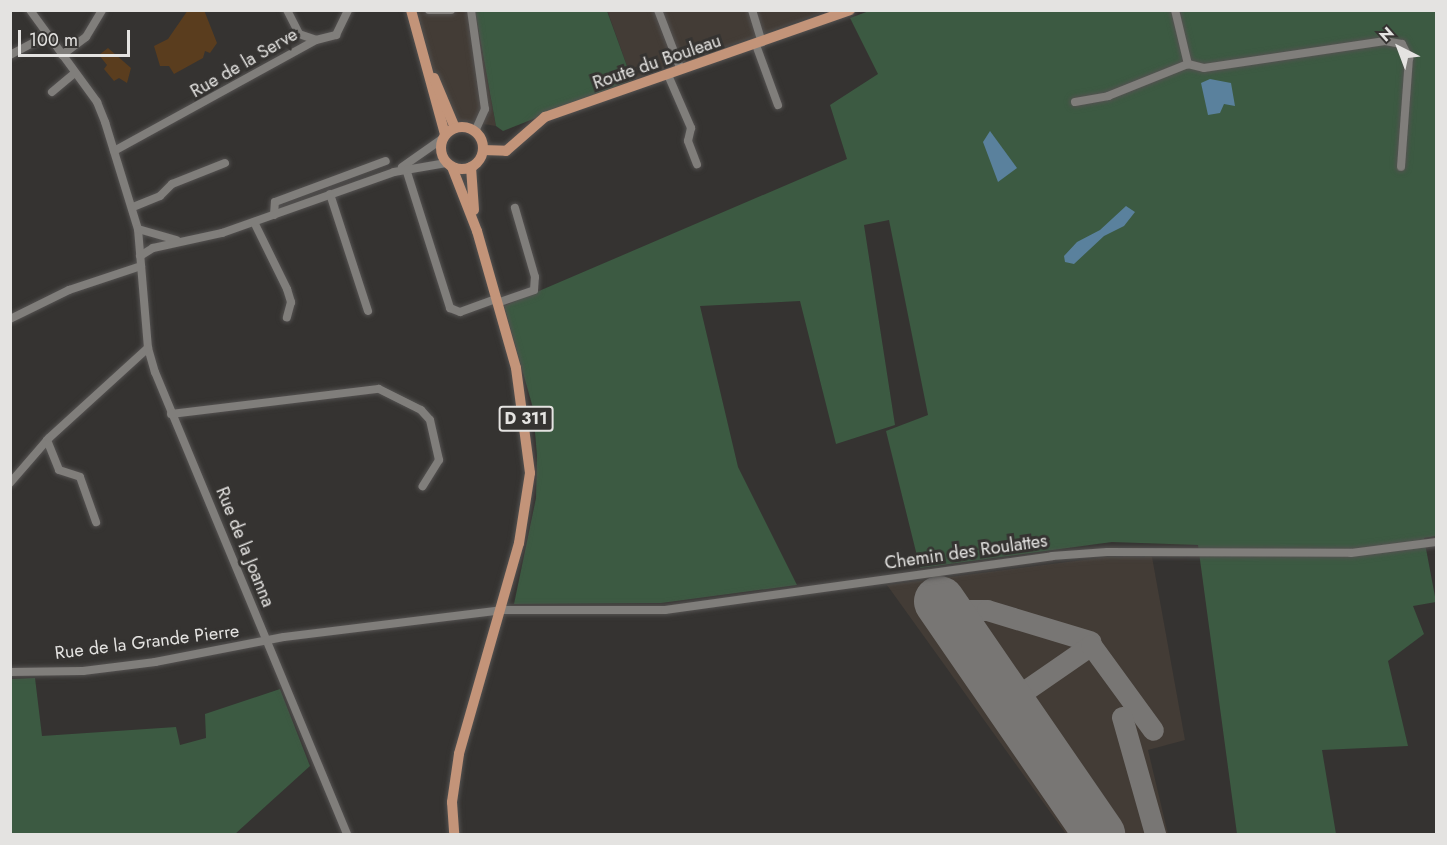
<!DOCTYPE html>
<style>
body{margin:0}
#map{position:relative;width:1447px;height:845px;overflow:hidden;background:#353331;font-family:Jost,sans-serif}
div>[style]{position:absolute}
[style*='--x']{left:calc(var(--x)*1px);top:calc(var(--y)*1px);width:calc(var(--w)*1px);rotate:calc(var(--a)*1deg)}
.built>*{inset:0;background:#433c36}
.green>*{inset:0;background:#3c5a42}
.water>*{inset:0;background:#5a819d}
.taxiway>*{height:21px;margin:-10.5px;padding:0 10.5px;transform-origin:10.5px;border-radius:10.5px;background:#787674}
.runway>*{height:51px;margin:-25.5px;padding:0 25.5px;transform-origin:25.5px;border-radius:25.5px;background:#787674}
.building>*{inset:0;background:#5a3d1e}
.roads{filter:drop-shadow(0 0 2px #545251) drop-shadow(0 0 2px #545251)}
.minor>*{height:8px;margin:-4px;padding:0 4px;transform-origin:4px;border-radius:4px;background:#807e7b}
.major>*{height:10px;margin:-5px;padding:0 5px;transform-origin:5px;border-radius:5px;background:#c39479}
.major>.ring{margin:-5px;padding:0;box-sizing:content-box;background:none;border:10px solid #c39479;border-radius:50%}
span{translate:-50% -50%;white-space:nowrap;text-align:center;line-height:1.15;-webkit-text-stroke:6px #353331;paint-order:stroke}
.shield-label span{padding:2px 4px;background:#353331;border:2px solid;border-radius:4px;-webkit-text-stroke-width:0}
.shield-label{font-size:16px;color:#e4e3e1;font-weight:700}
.street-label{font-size:18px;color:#e4e3e1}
.frame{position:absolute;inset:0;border:12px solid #e4e3e1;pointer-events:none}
.north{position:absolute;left:1369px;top:18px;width:60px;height:60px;-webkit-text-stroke:4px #353331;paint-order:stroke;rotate:318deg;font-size:16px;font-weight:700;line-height:24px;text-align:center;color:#e4e3e1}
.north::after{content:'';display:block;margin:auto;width:21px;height:27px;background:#e4e3e1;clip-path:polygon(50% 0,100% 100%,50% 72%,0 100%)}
.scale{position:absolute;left:18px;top:30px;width:112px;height:27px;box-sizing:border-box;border:3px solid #e4e3e1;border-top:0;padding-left:8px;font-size:18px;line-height:21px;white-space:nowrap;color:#e4e3e1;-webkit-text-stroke:4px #353331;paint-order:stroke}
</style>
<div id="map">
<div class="built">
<i style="clip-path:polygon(607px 10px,827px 11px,632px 80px)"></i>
<i style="clip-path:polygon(417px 11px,475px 11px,496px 126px,457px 120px,432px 66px)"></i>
<i style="clip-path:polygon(1107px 557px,1152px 557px,1185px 740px,1148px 750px,1168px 834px,1066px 834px,887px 585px)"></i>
</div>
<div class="green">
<i style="clip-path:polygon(475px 11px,607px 11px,632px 80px,503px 131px,496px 126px)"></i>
<i style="clip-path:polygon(869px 11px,1436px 11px,1436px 536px,1424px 538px,1436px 602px,1413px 606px,1424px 634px,1388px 661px,1408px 746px,1322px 750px,1336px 834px,1237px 834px,1198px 545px,1112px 542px,920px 568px,886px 431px,928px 415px,889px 220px,864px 225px,895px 425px,836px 444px,800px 301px,700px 306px,738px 467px,797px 585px,661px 603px,514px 604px,536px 498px,537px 456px,533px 408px,504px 306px,847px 159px,830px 105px,878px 74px,850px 18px)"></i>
<i style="clip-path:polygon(35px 678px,42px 736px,176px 727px,180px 745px,206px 738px,205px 714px,280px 689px,310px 766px,235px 834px,11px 834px,10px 679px)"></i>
</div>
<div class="water">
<i style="clip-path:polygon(1210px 79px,1231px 83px,1235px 106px,1224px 104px,1220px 113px,1208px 115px,1201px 83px)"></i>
<i style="clip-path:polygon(990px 131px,1017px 168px,998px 182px,983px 142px)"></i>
<i style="clip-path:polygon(1126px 206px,1135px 212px,1124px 226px,1104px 236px,1074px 264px,1065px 262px,1064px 256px,1077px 242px,1100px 230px)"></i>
</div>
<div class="taxiway">
<i style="--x:945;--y:610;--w:42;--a:0"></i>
<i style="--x:987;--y:610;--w:108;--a:16.8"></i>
<i style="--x:1007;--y:703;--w:102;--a:-34.6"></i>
<i style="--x:1091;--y:645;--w:105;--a:53.9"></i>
<i style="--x:1122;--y:717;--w:122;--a:74.2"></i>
</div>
<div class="runway">
<i style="--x:939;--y:601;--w:283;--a:55.5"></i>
</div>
<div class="building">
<i style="clip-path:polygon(188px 10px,204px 10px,217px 43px,210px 53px,205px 51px,203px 58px,174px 74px,169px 66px,160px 66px,154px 46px,168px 39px)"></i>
<i style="clip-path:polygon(108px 48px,131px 68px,127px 83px,119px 78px,114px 81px,104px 69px,107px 65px,99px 55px)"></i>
</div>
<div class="roads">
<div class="minor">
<i style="--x:30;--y:10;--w:114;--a:53.9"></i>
<i style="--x:97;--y:102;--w:22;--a:68"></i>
<i style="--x:105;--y:122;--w:112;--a:72.9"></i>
<i style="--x:138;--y:229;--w:119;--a:85.2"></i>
<i style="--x:148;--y:348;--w:25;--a:74"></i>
<i style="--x:155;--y:372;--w:500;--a:67.43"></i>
<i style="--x:287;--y:10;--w:27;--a:63"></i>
<i style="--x:299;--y:34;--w:18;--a:19"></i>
<i style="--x:316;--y:40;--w:21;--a:-14"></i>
<i style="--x:336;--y:35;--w:28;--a:-64"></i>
<i style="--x:429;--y:10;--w:22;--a:0"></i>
<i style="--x:471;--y:10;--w:100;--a:82"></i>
<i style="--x:485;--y:109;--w:24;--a:114"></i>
<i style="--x:658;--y:10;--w:64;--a:69"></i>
<i style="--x:752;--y:10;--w:34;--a:73"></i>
<i style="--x:1175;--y:10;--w:56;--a:76.5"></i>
<i style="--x:1188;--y:64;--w:16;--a:14"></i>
<i style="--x:1204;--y:68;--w:183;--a:-8.5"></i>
<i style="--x:1385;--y:41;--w:17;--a:10"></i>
<i style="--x:1402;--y:44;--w:16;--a:63"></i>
<i style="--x:1409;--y:58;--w:109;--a:94.2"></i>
<i style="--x:756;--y:45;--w:64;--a:69.9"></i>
<i style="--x:10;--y:55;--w:40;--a:-28"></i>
<i style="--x:62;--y:55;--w:30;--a:-37"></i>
<i style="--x:86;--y:37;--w:31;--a:-59"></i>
<i style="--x:668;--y:75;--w:58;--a:66.5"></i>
<i style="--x:691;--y:128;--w:13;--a:103"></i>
<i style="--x:688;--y:141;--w:25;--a:69"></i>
<i style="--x:52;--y:92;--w:30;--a:-40"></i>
<i style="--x:1075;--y:102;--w:34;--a:-10"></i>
<i style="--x:1108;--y:96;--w:86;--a:-21.8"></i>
<i style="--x:114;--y:151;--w:230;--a:-28.8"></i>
<i style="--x:402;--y:167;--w:49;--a:-35"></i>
<i style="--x:406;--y:169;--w:146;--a:72.4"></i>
<i style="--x:450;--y:308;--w:11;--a:22"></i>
<i style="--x:460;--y:312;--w:38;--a:-20"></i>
<i style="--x:330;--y:194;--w:123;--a:72"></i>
<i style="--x:133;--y:207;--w:29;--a:-22"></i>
<i style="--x:160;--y:196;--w:17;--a:-45"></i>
<i style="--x:172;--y:184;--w:57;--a:-21.6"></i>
<i style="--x:274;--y:215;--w:13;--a:-86"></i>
<i style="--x:275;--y:202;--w:118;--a:-20.3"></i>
<i style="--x:254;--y:222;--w:75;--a:63.8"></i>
<i style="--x:287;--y:289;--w:14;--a:73"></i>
<i style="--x:291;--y:302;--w:16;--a:105"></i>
<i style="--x:138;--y:229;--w:40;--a:16"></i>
<i style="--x:140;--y:256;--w:15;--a:-32"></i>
<i style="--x:153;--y:248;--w:71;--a:-12.3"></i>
<i style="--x:222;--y:233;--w:182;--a:-19.5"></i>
<i style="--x:394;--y:172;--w:53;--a:-9.8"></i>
<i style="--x:497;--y:303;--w:39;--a:-19"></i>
<i style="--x:534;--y:290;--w:13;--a:-86"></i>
<i style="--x:535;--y:277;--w:72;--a:-106.2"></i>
<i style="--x:10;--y:319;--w:66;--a:-26.2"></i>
<i style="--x:69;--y:290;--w:76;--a:-18.4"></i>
<i style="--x:171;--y:414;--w:209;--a:-6.9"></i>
<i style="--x:379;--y:389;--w:47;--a:26.6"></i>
<i style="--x:421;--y:410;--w:13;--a:48"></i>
<i style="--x:430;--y:420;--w:41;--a:77.3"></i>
<i style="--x:439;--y:460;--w:31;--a:122"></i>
<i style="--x:47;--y:440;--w:32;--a:68"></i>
<i style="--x:59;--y:470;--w:22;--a:18"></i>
<i style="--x:80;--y:477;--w:48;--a:70.4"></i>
<i style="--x:10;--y:483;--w:60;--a:-49.1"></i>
<i style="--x:49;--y:438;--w:134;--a:-42.3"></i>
<i style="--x:10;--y:672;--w:73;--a:-0.8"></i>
<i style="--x:83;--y:671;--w:73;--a:-7.1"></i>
<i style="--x:155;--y:662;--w:131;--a:-11"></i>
<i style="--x:284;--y:637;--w:223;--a:-7"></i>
<i style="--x:505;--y:610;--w:160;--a:0"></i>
<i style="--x:665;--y:610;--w:391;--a:-7.9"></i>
<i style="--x:1052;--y:556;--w:55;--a:-4.2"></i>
<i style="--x:1107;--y:552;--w:244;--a:0.2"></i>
<i style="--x:1351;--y:553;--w:86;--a:-7.4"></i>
</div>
<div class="major">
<i style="--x:411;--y:10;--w:129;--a:74.7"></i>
<i style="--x:434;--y:78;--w:54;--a:67.2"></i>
<i class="ring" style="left:441px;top:127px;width:32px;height:32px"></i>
<i style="--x:483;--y:150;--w:23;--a:2"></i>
<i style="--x:506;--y:151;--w:52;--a:-41.1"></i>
<i style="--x:545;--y:117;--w:323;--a:-19.3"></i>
<i style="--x:452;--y:167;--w:69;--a:68.7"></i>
<i style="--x:477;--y:231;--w:142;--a:74.1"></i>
<i style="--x:516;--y:368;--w:106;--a:82.4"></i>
<i style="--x:530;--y:473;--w:71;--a:98.9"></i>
<i style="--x:519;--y:543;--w:219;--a:105.9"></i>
<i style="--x:459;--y:754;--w:49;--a:98.3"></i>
<i style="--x:452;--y:802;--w:32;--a:86"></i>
<i style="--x:471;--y:167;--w:43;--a:86"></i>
</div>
</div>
<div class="shield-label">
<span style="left:526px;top:419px">D 311</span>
</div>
<div class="street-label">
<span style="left:657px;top:62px;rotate:-19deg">Route du Bouleau</span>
<span style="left:244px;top:63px;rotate:-30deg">Rue de la Serve</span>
<span style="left:245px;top:547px;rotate:68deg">Rue de la Joanna</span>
<span style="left:966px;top:552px;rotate:-8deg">Chemin des Roulattes</span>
<span style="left:147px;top:642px;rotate:-7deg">Rue de la Grande Pierre</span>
</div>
<div class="frame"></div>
<div class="north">N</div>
<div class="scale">100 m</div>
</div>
